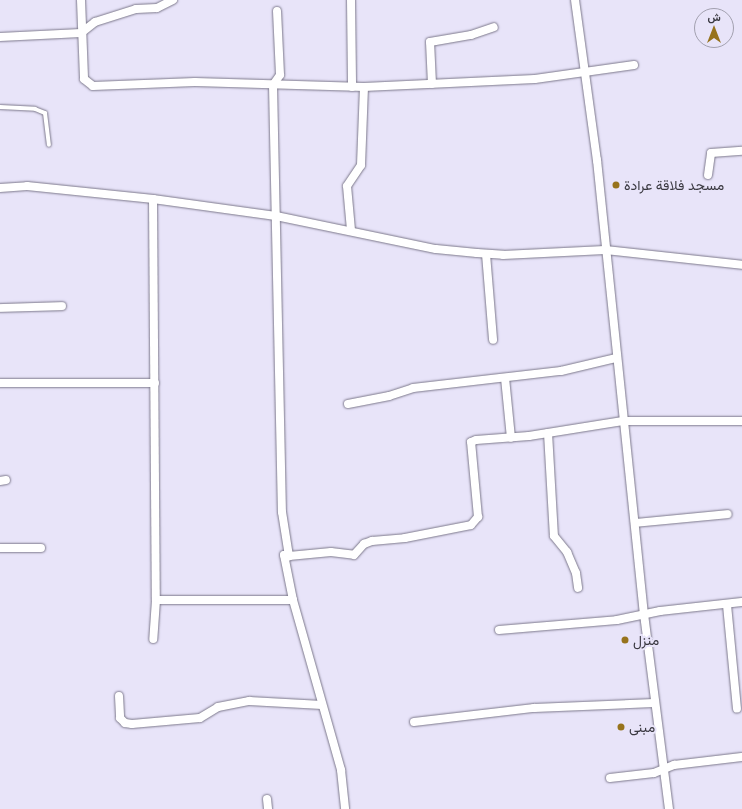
<!DOCTYPE html>
<meta charset="utf-8">
<style>
body{margin:0}
#map{position:relative;width:742px;height:809px;overflow:hidden;background:#e8e4f9;font-family:"Noto Sans",Vazirmatn,sans-serif}
div>[style]{position:absolute}
[style*='--x']{left:calc(var(--x)*1px);top:calc(var(--y)*1px);width:calc(var(--w)*1px);rotate:calc(var(--a)*1deg)}
.roads{filter:drop-shadow(0 0 1px #7c788b) drop-shadow(0 0 1px #7c788b)}
.lane>*{height:4px;margin:-2px;padding:0 2px;transform-origin:2px;border-radius:2px;background:#fff}
.street>*{height:8px;margin:-4px;padding:0 4px;transform-origin:4px;border-radius:4px;background:#fff}
.dots>*{width:11px;height:11px;translate:-50% -50%;box-sizing:border-box;border:2px solid #e8e4f9;border-radius:50%}
span{translate:-50% -50%;white-space:nowrap;text-align:center;line-height:1.15;-webkit-text-stroke:4px #e8e4f9;paint-order:stroke}
.poi-label{font-size:14px;color:#3a3941}
.left{translate:0 -50%;text-align:left}
.north{position:absolute;left:694px;top:8px;width:40px;height:40px;box-sizing:border-box;background:#e8e4f9;border:1px solid #a2a0af;border-radius:50%;rotate:0deg;font-size:11px;font-weight:700;line-height:16px;text-align:center;color:#3a3941}
.north::after{content:'';display:block;margin:auto;width:14px;height:18px;background:#97731d;clip-path:polygon(50% 0,100% 100%,50% 72%,0 100%)}
</style>
<div id="map">
<div class="roads">
<div class="lane">
<i style="--x:0;--y:107;--w:35;--a:3"></i>
<i style="--x:35;--y:109;--w:11;--a:22"></i>
<i style="--x:45;--y:113;--w:32;--a:83"></i>
</div>
<div class="street">
<i style="--x:81;--y:0;--w:79;--a:87.8"></i>
<i style="--x:84;--y:79;--w:11;--a:38"></i>
<i style="--x:93;--y:86;--w:102;--a:-2.2"></i>
<i style="--x:195;--y:82;--w:169;--a:1.7"></i>
<i style="--x:364;--y:87;--w:171;--a:-2.7"></i>
<i style="--x:535;--y:79;--w:100;--a:-8"></i>
<i style="--x:351;--y:0;--w:87;--a:89.3"></i>
<i style="--x:575;--y:0;--w:162;--a:82.2"></i>
<i style="--x:597;--y:160;--w:456;--a:84.1"></i>
<i style="--x:644;--y:614;--w:197;--a:82.7"></i>
<i style="--x:277;--y:11;--w:64;--a:87.3"></i>
<i style="--x:280;--y:75;--w:12;--a:125"></i>
<i style="--x:273;--y:85;--w:427;--a:88.8"></i>
<i style="--x:282;--y:512;--w:45;--a:81"></i>
<i style="--x:289;--y:556;--w:5;--a:-169"></i>
<i style="--x:284;--y:555;--w:46;--a:78.7"></i>
<i style="--x:293;--y:600;--w:177;--a:74.2"></i>
<i style="--x:341;--y:770;--w:39;--a:84"></i>
<i style="--x:0;--y:37;--w:81;--a:-2.8"></i>
<i style="--x:81;--y:33;--w:18;--a:-38"></i>
<i style="--x:95;--y:22;--w:43;--a:-17.6"></i>
<i style="--x:136;--y:9;--w:21;--a:-3"></i>
<i style="--x:157;--y:8;--w:18;--a:-27"></i>
<i style="--x:432;--y:84;--w:42;--a:-92.7"></i>
<i style="--x:430;--y:42;--w:42;--a:-9.7"></i>
<i style="--x:471;--y:35;--w:24;--a:-19"></i>
<i style="--x:708;--y:175;--w:22;--a:-82"></i>
<i style="--x:711;--y:153;--w:31;--a:-4"></i>
<i style="--x:0;--y:188;--w:27;--a:-4"></i>
<i style="--x:27;--y:186;--w:127;--a:5.9"></i>
<i style="--x:153;--y:199;--w:124;--a:7.9"></i>
<i style="--x:276;--y:216;--w:163;--a:11.7"></i>
<i style="--x:436;--y:249;--w:41;--a:5.6"></i>
<i style="--x:477;--y:253;--w:26;--a:4"></i>
<i style="--x:503;--y:255;--w:102;--a:-2.8"></i>
<i style="--x:605;--y:250;--w:138;--a:6.2"></i>
<i style="--x:153;--y:199;--w:401;--a:89.6"></i>
<i style="--x:156;--y:600;--w:39;--a:94"></i>
<i style="--x:351;--y:230;--w:44;--a:-95.2"></i>
<i style="--x:347;--y:186;--w:25;--a:-56"></i>
<i style="--x:361;--y:165;--w:78;--a:-87.8"></i>
<i style="--x:486;--y:254;--w:86;--a:85.3"></i>
<i style="--x:0;--y:308;--w:62;--a:-1.8"></i>
<i style="--x:505;--y:378;--w:60;--a:84.3"></i>
<i style="--x:0;--y:383;--w:155;--a:0"></i>
<i style="--x:348;--y:404;--w:42;--a:-11"></i>
<i style="--x:389;--y:396;--w:25;--a:-18"></i>
<i style="--x:413;--y:388;--w:149;--a:-6.6"></i>
<i style="--x:561;--y:371;--w:57;--a:-13.3"></i>
<i style="--x:548;--y:433;--w:103;--a:86.7"></i>
<i style="--x:554;--y:536;--w:21;--a:51"></i>
<i style="--x:567;--y:552;--w:23;--a:67"></i>
<i style="--x:576;--y:573;--w:15;--a:82"></i>
<i style="--x:0;--y:481;--w:6;--a:-9"></i>
<i style="--x:635;--y:523;--w:93;--a:-5.5"></i>
<i style="--x:0;--y:548;--w:41;--a:0"></i>
<i style="--x:289;--y:556;--w:42;--a:-5.4"></i>
<i style="--x:331;--y:552;--w:23;--a:7"></i>
<i style="--x:354;--y:555;--w:15;--a:-48"></i>
<i style="--x:364;--y:544;--w:9;--a:-21"></i>
<i style="--x:372;--y:541;--w:33;--a:-5"></i>
<i style="--x:405;--y:538;--w:67;--a:-11.1"></i>
<i style="--x:471;--y:525;--w:11;--a:-49"></i>
<i style="--x:478;--y:517;--w:75;--a:-95.3"></i>
<i style="--x:471;--y:442;--w:5;--a:-22"></i>
<i style="--x:476;--y:440;--w:53;--a:-4.3"></i>
<i style="--x:529;--y:436;--w:95;--a:-9.1"></i>
<i style="--x:623;--y:421;--w:119;--a:0"></i>
<i style="--x:156;--y:600;--w:137;--a:0"></i>
<i style="--x:727;--y:605;--w:104;--a:84.5"></i>
<i style="--x:499;--y:630;--w:118;--a:-4.8"></i>
<i style="--x:617;--y:620;--w:44;--a:-11.8"></i>
<i style="--x:660;--y:611;--w:82;--a:-6.3"></i>
<i style="--x:119;--y:696;--w:22;--a:87"></i>
<i style="--x:120;--y:718;--w:7;--a:45"></i>
<i style="--x:125;--y:723;--w:7;--a:8"></i>
<i style="--x:132;--y:724;--w:68;--a:-5"></i>
<i style="--x:200;--y:718;--w:21;--a:-31"></i>
<i style="--x:218;--y:707;--w:32;--a:-11"></i>
<i style="--x:249;--y:701;--w:73;--a:3.1"></i>
<i style="--x:414;--y:722;--w:121;--a:-6.7"></i>
<i style="--x:534;--y:708;--w:120;--a:-2.4"></i>
<i style="--x:610;--y:778;--w:44;--a:-6.5"></i>
<i style="--x:654;--y:773;--w:22;--a:-22"></i>
<i style="--x:674;--y:765;--w:68;--a:-6.7"></i>
<i style="--x:267;--y:799;--w:10;--a:84"></i>
</div>
</div>
<div class="dots">
<i style="left:616px;top:185px;background:#97731d"></i>
<i style="left:625px;top:640px;background:#97731d"></i>
<i style="left:621px;top:727px;background:#97731d"></i>
</div>
<div class="poi-label">
<span class="left" style="left:624px;top:185px">مسجد فلاقة عرادة</span>
<span class="left" style="left:633px;top:640px">منزل</span>
<span class="left" style="left:629px;top:727px">مبنى</span>
</div>
<div class="north">ش</div>
</div>
